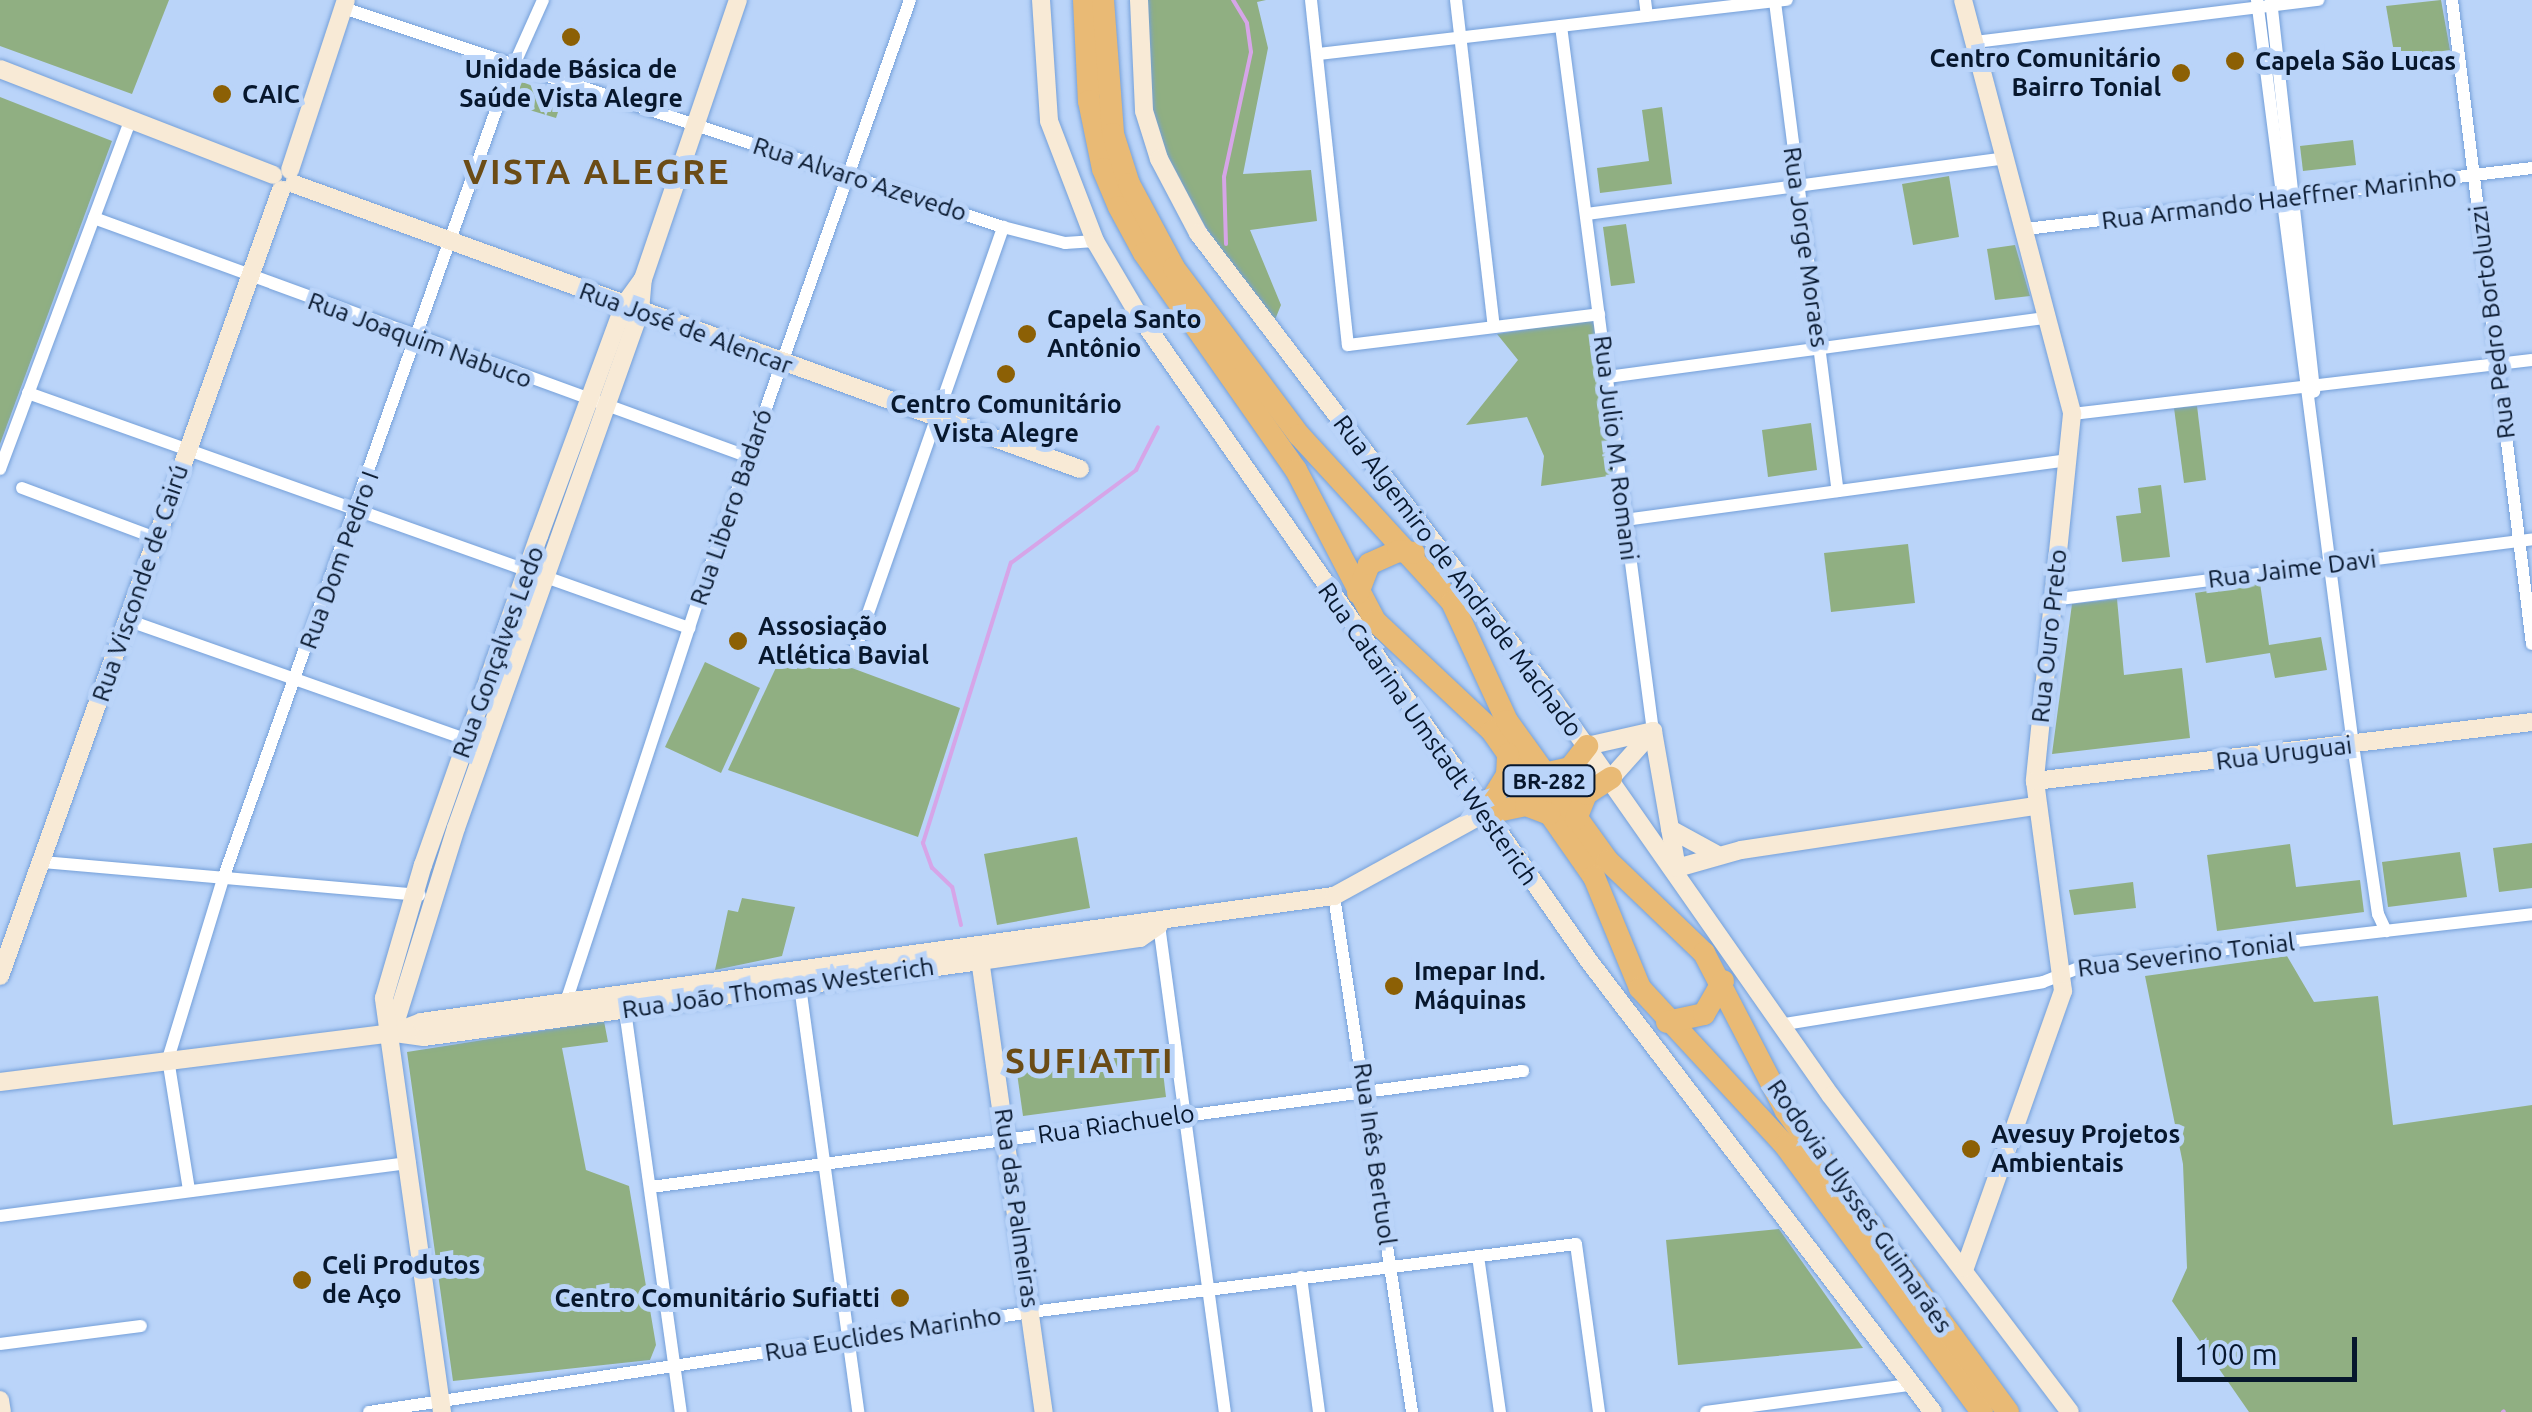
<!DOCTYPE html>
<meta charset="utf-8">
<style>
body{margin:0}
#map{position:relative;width:2532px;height:1412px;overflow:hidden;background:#bad4f9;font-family:Ubuntu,sans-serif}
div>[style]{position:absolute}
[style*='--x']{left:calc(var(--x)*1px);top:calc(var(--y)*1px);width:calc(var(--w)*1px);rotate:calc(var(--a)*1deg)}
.green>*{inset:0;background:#90af82}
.stream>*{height:4px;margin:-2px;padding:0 2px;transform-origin:2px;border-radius:2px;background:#d6a5e8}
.roads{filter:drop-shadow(0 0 2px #75a0d9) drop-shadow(0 0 2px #75a0d9)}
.street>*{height:12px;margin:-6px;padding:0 6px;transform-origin:6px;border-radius:6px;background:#fff}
.secondary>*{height:18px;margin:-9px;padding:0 9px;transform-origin:9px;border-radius:9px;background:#f8ead6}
.highway>*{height:22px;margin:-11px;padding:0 11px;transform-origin:11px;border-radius:11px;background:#e9ba75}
.dots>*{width:28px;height:28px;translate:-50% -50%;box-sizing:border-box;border:5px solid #bad4f9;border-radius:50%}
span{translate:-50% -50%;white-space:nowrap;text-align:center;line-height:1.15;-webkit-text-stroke:10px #bad4f9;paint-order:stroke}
.shield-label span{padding:2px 8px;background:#bad4f9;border:2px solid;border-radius:8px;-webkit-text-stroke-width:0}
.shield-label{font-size:22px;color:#07172d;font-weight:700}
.poi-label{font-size:25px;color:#07172d;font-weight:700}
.right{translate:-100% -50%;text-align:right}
.left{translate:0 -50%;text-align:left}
.street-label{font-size:25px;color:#07172d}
.district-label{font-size:35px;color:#6b4c16;font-weight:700;letter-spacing:2.5px}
.scale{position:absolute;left:2177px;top:1337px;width:180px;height:45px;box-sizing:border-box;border:5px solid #07172d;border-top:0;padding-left:12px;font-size:30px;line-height:35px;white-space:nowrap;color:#07172d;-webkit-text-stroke:8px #bad4f9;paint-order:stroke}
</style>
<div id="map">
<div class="green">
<i style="clip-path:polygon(0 0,169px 0,132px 94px,0 46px)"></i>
<i style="clip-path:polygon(1140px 0,1266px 0,1257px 2px,1268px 48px,1243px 174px,1311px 170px,1317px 221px,1250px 230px,1281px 305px,1272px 327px,1176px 182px,1147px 110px)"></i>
<i style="clip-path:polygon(2441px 0,2450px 50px,2395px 58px,2386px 6px)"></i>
<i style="clip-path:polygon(522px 82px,563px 97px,556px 118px,513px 105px)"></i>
<i style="clip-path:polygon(0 97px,112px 141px,0 444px)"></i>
<i style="clip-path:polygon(1662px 107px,1672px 184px,1600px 193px,1597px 168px,1649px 161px,1642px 110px)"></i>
<i style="clip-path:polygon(2353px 140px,2356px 165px,2303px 171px,2300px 146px)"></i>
<i style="clip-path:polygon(1949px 176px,1959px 237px,1913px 245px,1902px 184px)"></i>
<i style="clip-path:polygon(1626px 224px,1635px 283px,1611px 286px,1603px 227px)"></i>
<i style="clip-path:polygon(2015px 245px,2030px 296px,1995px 300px,1987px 249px)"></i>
<i style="clip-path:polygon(1593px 319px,1615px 475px,1541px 486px,1544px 456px,1527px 417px,1466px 425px,1518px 360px,1497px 334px)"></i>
<i style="clip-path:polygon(2197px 406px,2206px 480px,2184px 483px,2174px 408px)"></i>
<i style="clip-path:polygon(1811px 423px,1817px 470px,1768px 477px,1762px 430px)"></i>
<i style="clip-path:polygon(2161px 485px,2170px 557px,2122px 562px,2116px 516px,2141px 513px,2138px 488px)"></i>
<i style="clip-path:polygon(1908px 544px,1915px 603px,1831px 612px,1824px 553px)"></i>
<i style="clip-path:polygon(2260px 583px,2269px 645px,2321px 637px,2327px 670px,2275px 678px,2270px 653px,2206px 663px,2195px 593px)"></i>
<i style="clip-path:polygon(2117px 599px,2124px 675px,2182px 668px,2190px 738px,2052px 754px,2072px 604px)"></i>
<i style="clip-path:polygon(787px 644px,960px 708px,918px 837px,728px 770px)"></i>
<i style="clip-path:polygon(705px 662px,760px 688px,721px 773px,665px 747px)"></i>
<i style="clip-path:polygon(1077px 837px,1090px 908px,997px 925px,984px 854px)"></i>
<i style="clip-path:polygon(2532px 843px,2532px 888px,2499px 892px,2493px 848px)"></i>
<i style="clip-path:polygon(2290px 844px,2296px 887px,2360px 880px,2364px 912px,2217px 931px,2207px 855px)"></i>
<i style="clip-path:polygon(2460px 852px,2467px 897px,2388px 907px,2382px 862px)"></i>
<i style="clip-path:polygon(2133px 882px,2136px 908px,2074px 915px,2069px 890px)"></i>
<i style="clip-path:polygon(742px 898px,795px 907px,782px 956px,715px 970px,728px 910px,738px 912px)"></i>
<i style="clip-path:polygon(2287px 956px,2314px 1002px,2378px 996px,2393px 1125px,2532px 1105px,2532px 1412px,2249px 1412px,2172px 1301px,2187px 1268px,2183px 1164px,2145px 976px)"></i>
<i style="clip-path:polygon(604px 1021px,608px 1042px,562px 1048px,586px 1170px,629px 1186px,656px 1345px,650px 1360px,453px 1381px,407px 1052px)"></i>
<i style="clip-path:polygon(1160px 1048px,1166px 1097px,1023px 1116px,1016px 1066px)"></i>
<i style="clip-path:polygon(1779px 1229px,1863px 1348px,1678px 1365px,1666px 1240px)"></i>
</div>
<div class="stream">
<i style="--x:1226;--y:244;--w:67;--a:-91.7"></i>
<i style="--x:1224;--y:177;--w:128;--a:-77.8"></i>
<i style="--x:1251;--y:52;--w:29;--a:-98"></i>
<i style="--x:1247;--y:23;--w:27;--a:-121"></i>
<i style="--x:961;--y:925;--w:39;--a:-103"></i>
<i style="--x:952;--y:887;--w:28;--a:-136"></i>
<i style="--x:932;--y:868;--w:27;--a:-110"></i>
<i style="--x:923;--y:843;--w:294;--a:-72.6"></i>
<i style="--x:1011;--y:563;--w:156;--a:-36.6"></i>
<i style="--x:1136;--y:470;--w:48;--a:-62.9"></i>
<i style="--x:2503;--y:1412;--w:1;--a:-45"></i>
</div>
<div class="roads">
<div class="street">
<i style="--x:1311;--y:0;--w:347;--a:83.9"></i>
<i style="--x:1348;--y:345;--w:253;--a:-7"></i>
<i style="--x:1456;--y:0;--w:329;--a:83.4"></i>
<i style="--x:1645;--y:0;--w:16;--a:83"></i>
<i style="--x:2257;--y:0;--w:751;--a:82.66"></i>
<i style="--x:2353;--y:745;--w:171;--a:81.6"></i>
<i style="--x:2378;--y:914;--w:19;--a:65"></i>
<i style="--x:2271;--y:0;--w:394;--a:83.7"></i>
<i style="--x:2452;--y:0;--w:649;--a:82.92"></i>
<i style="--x:1775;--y:2;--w:493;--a:82.7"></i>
<i style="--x:343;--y:8;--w:695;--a:18.36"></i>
<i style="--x:1003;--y:227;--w:64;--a:14.5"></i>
<i style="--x:1065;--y:243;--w:30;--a:-4"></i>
<i style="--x:1561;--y:26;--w:711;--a:82.57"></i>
<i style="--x:1975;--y:42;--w:346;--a:-7"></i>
<i style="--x:1318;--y:54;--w:472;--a:-6.6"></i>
<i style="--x:1587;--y:214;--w:423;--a:-7.6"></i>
<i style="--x:94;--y:218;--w:697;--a:20.05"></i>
<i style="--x:2026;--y:229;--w:510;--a:-6.87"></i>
<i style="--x:1608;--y:377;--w:443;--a:-7.7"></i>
<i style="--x:28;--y:393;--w:702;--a:19.57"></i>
<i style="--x:2072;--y:414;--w:463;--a:-6.7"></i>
<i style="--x:0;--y:469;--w:371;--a:-69.5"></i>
<i style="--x:22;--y:488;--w:143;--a:20.5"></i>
<i style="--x:1625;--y:520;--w:447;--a:-7.7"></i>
<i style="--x:2052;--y:600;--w:484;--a:-7.2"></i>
<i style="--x:127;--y:620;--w:380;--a:19.4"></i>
<i style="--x:852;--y:659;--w:458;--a:-70.7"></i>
<i style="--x:43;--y:862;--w:378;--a:5"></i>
<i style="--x:1334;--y:896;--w:522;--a:81.4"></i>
<i style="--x:1159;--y:925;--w:491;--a:82.3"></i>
<i style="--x:799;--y:979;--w:437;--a:82.2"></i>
<i style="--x:624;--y:1003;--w:413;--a:82.1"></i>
<i style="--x:565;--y:1005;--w:432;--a:-71.8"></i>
<i style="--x:700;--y:595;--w:631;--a:-70.56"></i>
<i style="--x:1785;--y:1024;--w:261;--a:-9.2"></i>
<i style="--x:2043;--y:982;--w:46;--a:-21.6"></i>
<i style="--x:2086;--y:965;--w:449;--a:-6.5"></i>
<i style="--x:651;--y:1187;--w:880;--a:-7.58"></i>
<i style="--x:189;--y:1190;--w:133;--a:-99.1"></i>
<i style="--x:168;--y:1059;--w:191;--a:-73"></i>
<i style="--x:224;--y:876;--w:839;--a:-70.44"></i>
<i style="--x:505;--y:85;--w:93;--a:-65.9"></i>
<i style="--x:0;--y:1216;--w:413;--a:-7.4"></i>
<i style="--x:1478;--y:1256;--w:158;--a:82"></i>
<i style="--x:1301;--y:1277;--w:136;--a:82.4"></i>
<i style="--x:0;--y:1344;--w:142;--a:-7.3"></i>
<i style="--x:369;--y:1412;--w:670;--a:-8.59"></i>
<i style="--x:1031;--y:1312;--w:549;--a:-7.11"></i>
<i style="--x:1576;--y:1244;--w:170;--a:82.2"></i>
<i style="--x:1706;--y:1412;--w:204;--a:-7.6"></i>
</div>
<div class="secondary">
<i style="--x:1041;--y:0;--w:121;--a:86.2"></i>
<i style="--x:1049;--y:121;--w:129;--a:69"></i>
<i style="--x:1095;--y:241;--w:85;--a:59.5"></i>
<i style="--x:1138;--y:314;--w:789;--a:55.12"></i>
<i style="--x:1589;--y:961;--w:567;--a:52.67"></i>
<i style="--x:1139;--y:0;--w:111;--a:87.4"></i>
<i style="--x:1144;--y:111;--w:50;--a:72.6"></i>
<i style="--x:1159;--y:159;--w:84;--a:62.2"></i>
<i style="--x:1198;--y:233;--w:577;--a:52.67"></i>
<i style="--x:1548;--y:692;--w:493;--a:55"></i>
<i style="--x:1831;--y:1096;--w:396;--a:52.9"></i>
<i style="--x:1963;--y:0;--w:428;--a:75.2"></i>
<i style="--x:2072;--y:414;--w:369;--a:95.8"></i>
<i style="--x:2035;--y:781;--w:212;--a:82.4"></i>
<i style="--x:2063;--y:991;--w:294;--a:109.5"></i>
<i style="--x:0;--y:69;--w:293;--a:21.2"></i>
<i style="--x:290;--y:170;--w:179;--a:-71.8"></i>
<i style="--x:294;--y:184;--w:836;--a:19.93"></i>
<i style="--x:1653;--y:731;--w:139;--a:80.1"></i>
<i style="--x:1677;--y:868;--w:66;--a:-15.7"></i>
<i style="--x:1741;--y:850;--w:298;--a:-8.5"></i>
<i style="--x:1587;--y:746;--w:68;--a:-12.8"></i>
<i style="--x:1611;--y:778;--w:63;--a:-48.2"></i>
<i style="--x:2035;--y:781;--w:500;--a:-6.77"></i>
<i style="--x:1670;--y:829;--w:52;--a:28.5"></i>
<i style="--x:979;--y:952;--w:465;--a:82"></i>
<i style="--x:0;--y:976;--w:835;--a:-70.33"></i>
<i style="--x:394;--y:1027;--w:208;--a:-72.7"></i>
<i style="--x:456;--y:828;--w:549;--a:-70.41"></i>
<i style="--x:640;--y:311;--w:32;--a:-85"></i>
<i style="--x:643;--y:279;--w:295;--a:-71.2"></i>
<i style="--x:395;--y:1033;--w:29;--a:8"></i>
<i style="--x:424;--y:1037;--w:561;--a:-7.78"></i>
<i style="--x:980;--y:961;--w:162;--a:-8.2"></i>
<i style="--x:1140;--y:938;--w:23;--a:-34"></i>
<i style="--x:0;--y:1082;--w:396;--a:-7.1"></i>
<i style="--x:393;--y:1033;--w:30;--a:-21"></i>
<i style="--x:421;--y:1022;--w:922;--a:-7.86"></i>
<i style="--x:1334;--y:896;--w:170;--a:-28.8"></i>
<i style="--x:0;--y:1400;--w:12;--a:81"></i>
<i style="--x:442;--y:1412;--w:418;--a:-98"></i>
<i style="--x:384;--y:998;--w:139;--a:-73.7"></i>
<i style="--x:423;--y:865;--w:349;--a:-70.6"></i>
<i style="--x:539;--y:536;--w:246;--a:-69.8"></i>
<i style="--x:624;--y:305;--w:32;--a:-54"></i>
</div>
<div class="highway">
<i style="--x:1084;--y:0;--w:101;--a:87.2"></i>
<i style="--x:1089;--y:101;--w:69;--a:78.4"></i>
<i style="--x:1103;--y:169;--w:41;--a:67.2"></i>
<i style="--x:1119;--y:207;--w:52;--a:61.5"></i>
<i style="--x:1144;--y:253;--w:265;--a:55"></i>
<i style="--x:1296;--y:470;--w:170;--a:62.4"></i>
<i style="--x:1375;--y:621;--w:161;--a:43.2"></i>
<i style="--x:1492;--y:731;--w:178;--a:55.1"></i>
<i style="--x:1594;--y:877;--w:120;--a:67.5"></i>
<i style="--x:1640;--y:988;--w:214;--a:47.3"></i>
<i style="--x:1785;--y:1145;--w:332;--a:53.6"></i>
<i style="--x:1103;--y:0;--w:134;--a:85.7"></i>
<i style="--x:1113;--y:134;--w:52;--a:72.3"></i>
<i style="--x:1129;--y:184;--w:95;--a:61.8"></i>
<i style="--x:1174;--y:268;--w:209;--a:53.2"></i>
<i style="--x:1299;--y:435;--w:226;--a:47.5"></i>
<i style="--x:1452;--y:602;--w:131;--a:65.2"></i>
<i style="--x:1507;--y:721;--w:173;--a:54.2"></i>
<i style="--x:1608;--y:861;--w:133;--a:43.8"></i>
<i style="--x:1704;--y:953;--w:178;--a:62.6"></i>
<i style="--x:1786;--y:1111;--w:374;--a:53.6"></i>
<i style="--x:1358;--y:593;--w:31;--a:-69"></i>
<i style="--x:1369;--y:564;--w:32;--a:-24"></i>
<i style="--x:1398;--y:551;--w:16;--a:7"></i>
<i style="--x:1544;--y:774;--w:27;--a:-13"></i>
<i style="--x:1570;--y:768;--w:28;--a:-52"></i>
<i style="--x:1483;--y:814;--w:44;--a:-11.8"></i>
<i style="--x:1526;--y:805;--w:25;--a:21"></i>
<i style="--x:1483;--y:814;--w:46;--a:-58.4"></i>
<i style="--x:1507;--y:775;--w:21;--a:-87"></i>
<i style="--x:1576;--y:819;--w:27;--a:-68"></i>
<i style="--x:1586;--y:794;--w:30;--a:-33"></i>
<i style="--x:1667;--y:1022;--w:38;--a:-12"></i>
<i style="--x:1704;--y:1014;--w:38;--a:-60"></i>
</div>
</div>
<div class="dots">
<i style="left:571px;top:37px;background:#8c6005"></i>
<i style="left:2235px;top:61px;background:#8c6005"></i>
<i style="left:2181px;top:73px;background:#8c6005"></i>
<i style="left:222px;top:94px;background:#8c6005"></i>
<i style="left:1027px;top:334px;background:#8c6005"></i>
<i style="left:1006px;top:374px;background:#8c6005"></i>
<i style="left:738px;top:641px;background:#8c6005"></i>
<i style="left:1394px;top:986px;background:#8c6005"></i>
<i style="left:1971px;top:1149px;background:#8c6005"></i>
<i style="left:302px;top:1280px;background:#8c6005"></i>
<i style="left:900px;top:1298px;background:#8c6005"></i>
</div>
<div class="shield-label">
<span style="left:1549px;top:781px">BR-282</span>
</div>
<div class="poi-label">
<span class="right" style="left:2161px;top:73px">Centro Comunitário<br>Bairro Tonial</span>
<span class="left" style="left:2255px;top:61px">Capela São Lucas</span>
<span style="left:571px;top:84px">Unidade Básica de<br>Saúde Vista Alegre</span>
<span class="left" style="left:242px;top:94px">CAIC</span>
<span class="left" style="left:1047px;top:334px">Capela Santo<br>Antônio</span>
<span style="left:1006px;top:419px">Centro Comunitário<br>Vista Alegre</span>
<span class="left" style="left:758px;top:641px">Assosiação<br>Atlética Bavial</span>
<span class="left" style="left:1414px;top:986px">Imepar Ind.<br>Máquinas</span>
<span class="left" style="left:1991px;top:1149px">Avesuy Projetos<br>Ambientais</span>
<span class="left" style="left:322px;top:1280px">Celi Produtos<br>de Aço</span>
<span class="right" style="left:880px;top:1298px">Centro Comunitário Sufiatti</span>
</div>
<div class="street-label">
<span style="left:860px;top:179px;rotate:18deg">Rua Alvaro Azevedo</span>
<span style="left:2279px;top:199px;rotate:-7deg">Rua Armando Haeffner Marinho</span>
<span style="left:1806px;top:247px;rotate:82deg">Rua Jorge Moraes</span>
<span style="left:2492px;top:322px;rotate:-97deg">Rua Pedro Bortoluzzi</span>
<span style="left:686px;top:328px;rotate:20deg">Rua José de Alencar</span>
<span style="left:420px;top:340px;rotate:20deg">Rua Joaquim Nabuco</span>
<span style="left:1616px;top:448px;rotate:83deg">Rua Julio M. Romani</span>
<span style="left:731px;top:507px;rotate:-71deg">Rua Libero Badaró</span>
<span style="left:339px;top:560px;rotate:-70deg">Rua Dom Pedro I</span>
<span style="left:2292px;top:569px;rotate:-7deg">Rua Jaime Davi</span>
<span style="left:1458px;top:576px;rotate:53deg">Rua Algemiro de Andrade Machado</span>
<span style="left:140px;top:583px;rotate:-71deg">Rua Visconde de Cairú</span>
<span style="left:2049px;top:636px;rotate:-84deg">Rua Ouro Preto</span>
<span style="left:498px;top:652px;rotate:-70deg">Rua Gonçalves Ledo</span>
<span style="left:1428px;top:734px;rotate:55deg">Rua Catarina Umstadt Westerich</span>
<span style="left:2284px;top:753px;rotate:-7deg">Rua Uruguai</span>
<span style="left:2186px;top:955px;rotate:-7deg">Rua Severino Tonial</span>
<span style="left:778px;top:988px;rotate:-8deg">Rua João Thomas Westerich</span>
<span style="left:1116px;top:1124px;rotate:-8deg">Rua Riachuelo</span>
<span style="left:1375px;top:1154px;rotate:82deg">Rua Inês Bertuol</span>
<span style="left:1860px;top:1206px;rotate:55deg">Rodovia Ulysses Guimarães</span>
<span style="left:1017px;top:1208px;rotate:82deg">Rua das Palmeiras</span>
<span style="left:883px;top:1334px;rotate:-9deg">Rua Euclides Marinho</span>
</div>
<div class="district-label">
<span style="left:597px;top:171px">VISTA ALEGRE</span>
<span style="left:1090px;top:1060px">SUFIATTI</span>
</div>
<div class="scale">100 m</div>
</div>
